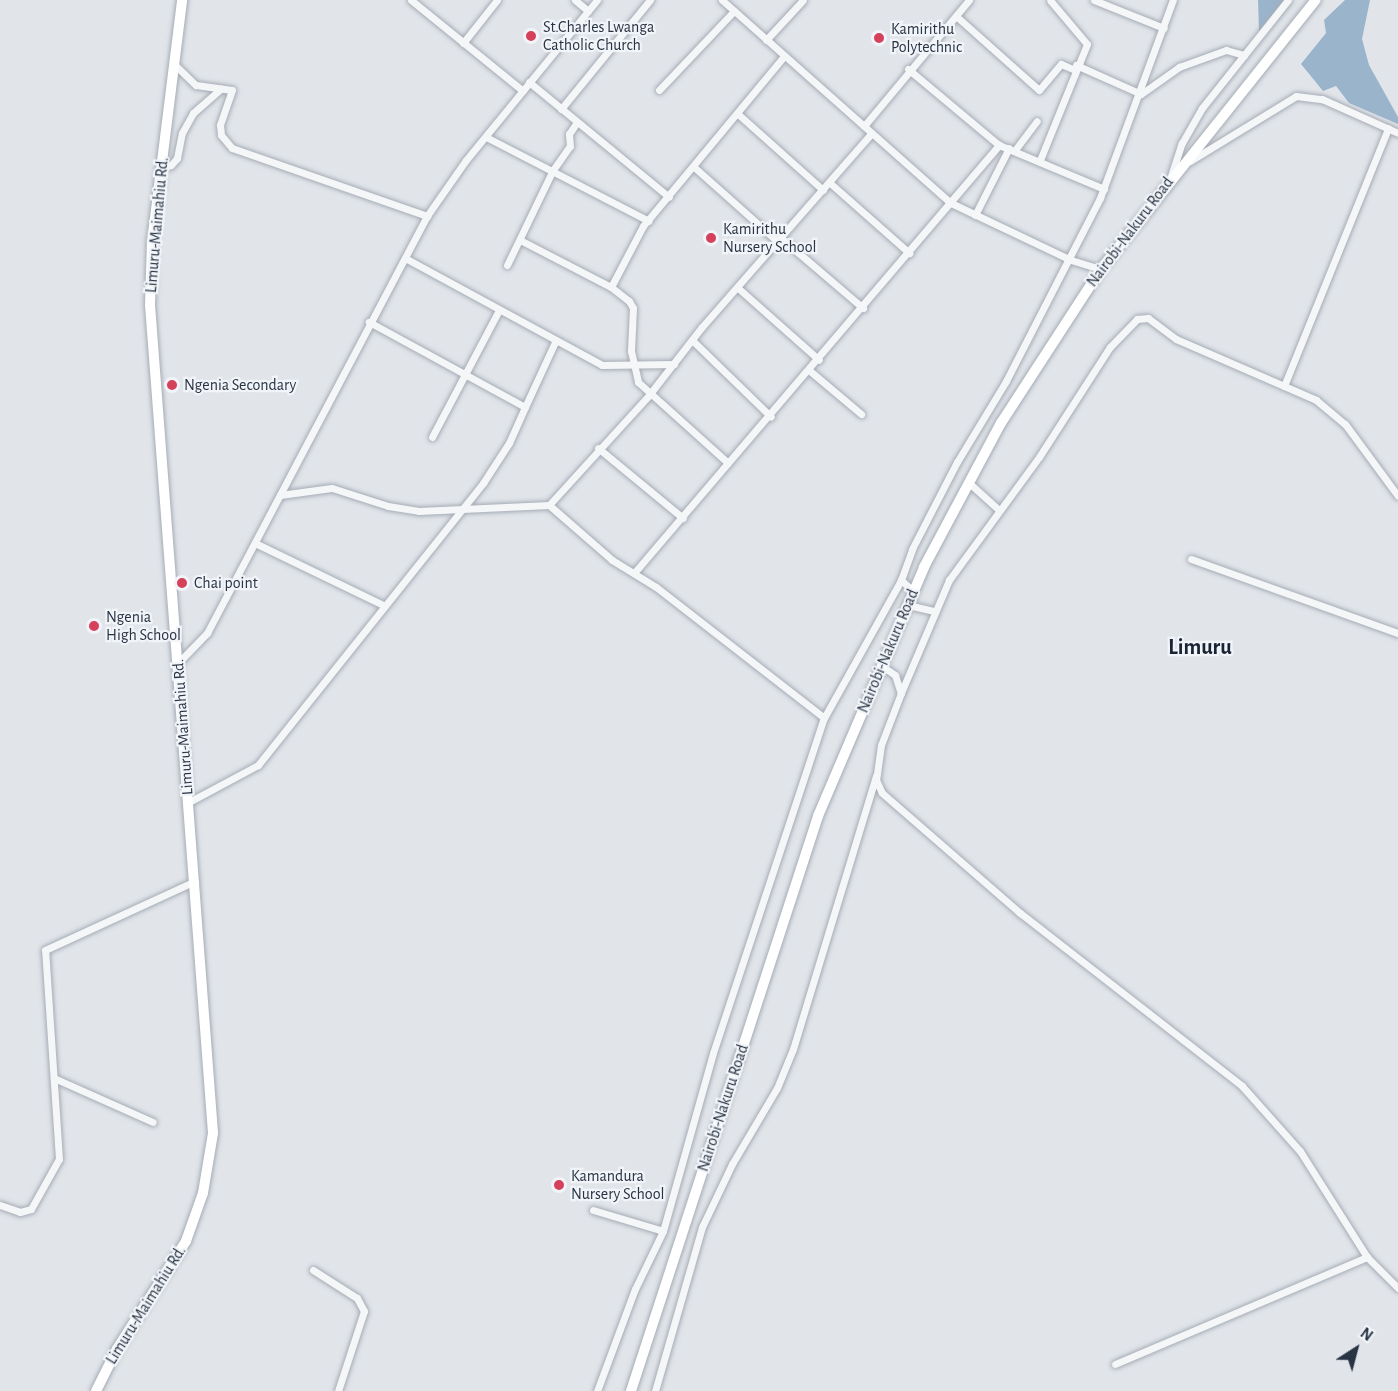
<!DOCTYPE html>
<style>
body{margin:0}
#map{position:relative;width:1398px;height:1391px;overflow:hidden;background:#e1e5ea;font-family:"Alegreya Sans",sans-serif}
div>[style]{position:absolute}
[style*='--x']{left:calc(var(--x)*1px);top:calc(var(--y)*1px);width:calc(var(--w)*1px);rotate:calc(var(--a)*1deg)}
.water>*{inset:0;background:#9ab4cc}
.roads{filter:drop-shadow(0 0 2px #a6acb5) drop-shadow(0 0 2px #a6acb5)}
.minor>*{height:7px;margin:-3.5px;padding:0 3.5px;transform-origin:3.5px;border-radius:3.5px;background:#f4f6f8}
.trunk>*{height:10px;margin:-5px;padding:0 5px;transform-origin:5px;border-radius:5px;background:#fff}
.dots>*{width:16px;height:16px;translate:-50% -50%;box-sizing:border-box;border:3px solid #f1f4f8;border-radius:50%}
span{translate:-50% -50%;white-space:nowrap;text-align:center;line-height:1.15;-webkit-text-stroke:4.5px #f1f4f8;paint-order:stroke}
.poi-label{font-size:16px;color:#283343}
.left{translate:0 -50%;text-align:left}
.street-label{font-size:16px;color:#283343}
.district-label{font-size:22px;color:#1a2434;font-weight:700}
.north{position:absolute;left:1326px;top:1319px;width:60px;height:60px;-webkit-text-stroke:4px #f1f4f8;paint-order:stroke;rotate:36deg;font-size:16px;font-weight:700;line-height:24px;text-align:center;color:#283343}
.north::after{content:'';display:block;margin:auto;width:21px;height:27px;background:#283343;clip-path:polygon(50% 0,100% 100%,50% 72%,0 100%)}
</style>
<div id="map">
<div class="water">
<i style="clip-path:polygon(1258px 0,1285px 0,1259px 32px)"></i>
<i style="clip-path:polygon(1345px 0,1370px 0,1362px 39px,1369px 65px,1398px 117px,1398px 124px,1349px 103px,1336px 86px,1323px 91px,1301px 64px,1326px 33px,1324px 20px)"></i>
</div>
<div class="roads">
<div class="minor">
<i style="--x:411;--y:0;--w:144;--a:39.1"></i>
<i style="--x:575;--y:0;--w:17;--a:40"></i>
<i style="--x:722;--y:0;--w:306;--a:41.6"></i>
<i style="--x:951;--y:203;--w:133;--a:25.4"></i>
<i style="--x:1071;--y:260;--w:31;--a:17"></i>
<i style="--x:1094;--y:0;--w:75;--a:21.8"></i>
<i style="--x:956;--y:16;--w:111;--a:41.7"></i>
<i style="--x:1039;--y:90;--w:34;--a:-50"></i>
<i style="--x:1061;--y:64;--w:15;--a:23"></i>
<i style="--x:766;--y:40;--w:54;--a:-47.2"></i>
<i style="--x:463;--y:43;--w:55;--a:-51.7"></i>
<i style="--x:175;--y:65;--w:29;--a:44"></i>
<i style="--x:196;--y:85;--w:36;--a:8"></i>
<i style="--x:232;--y:90;--w:37;--a:109"></i>
<i style="--x:220;--y:125;--w:10;--a:84"></i>
<i style="--x:221;--y:135;--w:17;--a:50"></i>
<i style="--x:232;--y:148;--w:207;--a:19.2"></i>
<i style="--x:1076;--y:65;--w:71;--a:24"></i>
<i style="--x:1141;--y:94;--w:47;--a:-35.4"></i>
<i style="--x:1179;--y:67;--w:50;--a:-19.9"></i>
<i style="--x:1226;--y:50;--w:19;--a:16"></i>
<i style="--x:908;--y:69;--w:119;--a:39.9"></i>
<i style="--x:999;--y:145;--w:114;--a:22.7"></i>
<i style="--x:529;--y:82;--w:181;--a:39.4"></i>
<i style="--x:659;--y:90;--w:109;--a:-46.5"></i>
<i style="--x:561;--y:109;--w:141;--a:-50.8"></i>
<i style="--x:738;--y:114;--w:114;--a:41.8"></i>
<i style="--x:864;--y:126;--w:164;--a:-50.2"></i>
<i style="--x:486;--y:137;--w:183;--a:27.3"></i>
<i style="--x:1015;--y:150;--w:36;--a:-53"></i>
<i style="--x:1040;--y:160;--w:125;--a:-67.9"></i>
<i style="--x:1087;--y:44;--w:57;--a:-130.1"></i>
<i style="--x:1190;--y:161;--w:124;--a:-31.5"></i>
<i style="--x:1296;--y:96;--w:26;--a:7"></i>
<i style="--x:1322;--y:99;--w:83;--a:24.1"></i>
<i style="--x:694;--y:167;--w:111;--a:41.7"></i>
<i style="--x:161;--y:168;--w:10;--a:-17"></i>
<i style="--x:171;--y:165;--w:9;--a:-49"></i>
<i style="--x:177;--y:158;--w:25;--a:-79"></i>
<i style="--x:182;--y:133;--w:23;--a:-61"></i>
<i style="--x:193;--y:113;--w:37;--a:-41"></i>
<i style="--x:1170;--y:179;--w:38;--a:-72"></i>
<i style="--x:1182;--y:143;--w:40;--a:-60.3"></i>
<i style="--x:1202;--y:108;--w:138;--a:-51.5"></i>
<i style="--x:830;--y:183;--w:106;--a:41.5"></i>
<i style="--x:975;--y:215;--w:75;--a:-63.1"></i>
<i style="--x:781;--y:238;--w:108;--a:40.5"></i>
<i style="--x:520;--y:240;--w:102;--a:27.3"></i>
<i style="--x:611;--y:287;--w:23;--a:38"></i>
<i style="--x:629;--y:301;--w:8;--a:60"></i>
<i style="--x:633;--y:308;--w:43;--a:92.7"></i>
<i style="--x:631;--y:351;--w:32;--a:77"></i>
<i style="--x:638;--y:382;--w:121;--a:42"></i>
<i style="--x:405;--y:258;--w:224;--a:28.5"></i>
<i style="--x:602;--y:365;--w:72;--a:-0.8"></i>
<i style="--x:507;--y:265;--w:106;--a:-64.2"></i>
<i style="--x:553;--y:170;--w:29;--a:-55"></i>
<i style="--x:570;--y:146;--w:12;--a:-95"></i>
<i style="--x:569;--y:134;--w:14;--a:-56"></i>
<i style="--x:611;--y:287;--w:69;--a:-62.3"></i>
<i style="--x:643;--y:226;--w:221;--a:-50.3"></i>
<i style="--x:738;--y:288;--w:108;--a:41.6"></i>
<i style="--x:694;--y:342;--w:107;--a:44.2"></i>
<i style="--x:810;--y:371;--w:67;--a:40.1"></i>
<i style="--x:1284;--y:386;--w:278;--a:-68"></i>
<i style="--x:525;--y:407;--w:72;--a:-65.2"></i>
<i style="--x:432;--y:437;--w:141;--a:-62.2"></i>
<i style="--x:598;--y:448;--w:110;--a:39.5"></i>
<i style="--x:968;--y:482;--w:42;--a:42.1"></i>
<i style="--x:280;--y:495;--w:52;--a:-7.7"></i>
<i style="--x:332;--y:488;--w:59;--a:17.8"></i>
<i style="--x:388;--y:506;--w:31;--a:9"></i>
<i style="--x:419;--y:511;--w:130;--a:-2.6"></i>
<i style="--x:549;--y:505;--w:84;--a:41.1"></i>
<i style="--x:612;--y:560;--w:52;--a:31.5"></i>
<i style="--x:656;--y:587;--w:213;--a:37.9"></i>
<i style="--x:549;--y:505;--w:149;--a:-47.7"></i>
<i style="--x:649;--y:395;--w:85;--a:-52.2"></i>
<i style="--x:701;--y:328;--w:259;--a:-48.8"></i>
<i style="--x:255;--y:543;--w:142;--a:25.8"></i>
<i style="--x:1191;--y:559;--w:220;--a:19.7"></i>
<i style="--x:634;--y:573;--w:563;--a:-49.54"></i>
<i style="--x:914;--y:592;--w:18;--a:-137"></i>
<i style="--x:901;--y:580;--w:33;--a:-70"></i>
<i style="--x:912;--y:549;--w:98;--a:-62.7"></i>
<i style="--x:957;--y:462;--w:95;--a:-58.8"></i>
<i style="--x:1006;--y:381;--w:206;--a:-62.8"></i>
<i style="--x:1100;--y:198;--w:211;--a:-69.8"></i>
<i style="--x:908;--y:605;--w:27;--a:13"></i>
<i style="--x:178;--y:663;--w:42;--a:-46"></i>
<i style="--x:207;--y:633;--w:471;--a:-62.2"></i>
<i style="--x:427;--y:216;--w:68;--a:-55.1"></i>
<i style="--x:466;--y:160;--w:207;--a:-50.7"></i>
<i style="--x:882;--y:666;--w:16;--a:35"></i>
<i style="--x:895;--y:675;--w:19;--a:72"></i>
<i style="--x:901;--y:693;--w:56;--a:111"></i>
<i style="--x:881;--y:745;--w:35;--a:98"></i>
<i style="--x:876;--y:780;--w:14;--a:65"></i>
<i style="--x:882;--y:793;--w:183;--a:41"></i>
<i style="--x:1020;--y:913;--w:281;--a:37.9"></i>
<i style="--x:1242;--y:1086;--w:87;--a:48.3"></i>
<i style="--x:1300;--y:1151;--w:125;--a:57.7"></i>
<i style="--x:1367;--y:1257;--w:44;--a:45"></i>
<i style="--x:901;--y:693;--w:123;--a:-67"></i>
<i style="--x:949;--y:580;--w:152;--a:-53.8"></i>
<i style="--x:1039;--y:457;--w:131;--a:-57.2"></i>
<i style="--x:1110;--y:347;--w:39;--a:-46"></i>
<i style="--x:1137;--y:319;--w:11;--a:-5"></i>
<i style="--x:1148;--y:318;--w:35;--a:37"></i>
<i style="--x:1176;--y:339;--w:153;--a:23.5"></i>
<i style="--x:1316;--y:400;--w:38;--a:40"></i>
<i style="--x:1345;--y:424;--w:89;--a:53.6"></i>
<i style="--x:189;--y:802;--w:78;--a:-28.2"></i>
<i style="--x:258;--y:765;--w:361;--a:-51.4"></i>
<i style="--x:483;--y:483;--w:48;--a:-57"></i>
<i style="--x:509;--y:443;--w:39;--a:-66"></i>
<i style="--x:525;--y:407;--w:178;--a:-151.4"></i>
<i style="--x:54;--y:1078;--w:108;--a:24"></i>
<i style="--x:0;--y:1205;--w:21;--a:19"></i>
<i style="--x:20;--y:1212;--w:11;--a:-15"></i>
<i style="--x:31;--y:1209;--w:57;--a:-60.8"></i>
<i style="--x:59;--y:1159;--w:209;--a:-93.8"></i>
<i style="--x:45;--y:950;--w:165;--a:-24.7"></i>
<i style="--x:593;--y:1210;--w:73;--a:16.7"></i>
<i style="--x:313;--y:1270;--w:52;--a:32.5"></i>
<i style="--x:357;--y:1298;--w:15;--a:62"></i>
<i style="--x:364;--y:1311;--w:84;--a:108"></i>
<i style="--x:1115;--y:1364;--w:274;--a:-23"></i>
<i style="--x:597;--y:1391;--w:109;--a:-69.6"></i>
<i style="--x:635;--y:1289;--w:64;--a:-64.2"></i>
<i style="--x:663;--y:1231;--w:185;--a:-74.3"></i>
<i style="--x:713;--y:1053;--w:353;--a:-71.7"></i>
<i style="--x:824;--y:718;--w:158;--a:-60.8"></i>
<i style="--x:655;--y:1391;--w:171;--a:-74"></i>
<i style="--x:702;--y:1227;--w:70;--a:-64.5"></i>
<i style="--x:732;--y:1164;--w:88;--a:-59.4"></i>
<i style="--x:777;--y:1088;--w:42;--a:-67.7"></i>
<i style="--x:793;--y:1049;--w:286;--a:-73.1"></i>
</div>
<div class="trunk">
<i style="--x:96;--y:1391;--w:47;--a:-63.4"></i>
<i style="--x:117;--y:1349;--w:128;--a:-57.4"></i>
<i style="--x:186;--y:1241;--w:51;--a:-70.5"></i>
<i style="--x:203;--y:1193;--w:61;--a:-80.5"></i>
<i style="--x:213;--y:1133;--w:830;--a:-94.35"></i>
<i style="--x:150;--y:305;--w:63;--a:-88.2"></i>
<i style="--x:152;--y:242;--w:244;--a:-82.9"></i>
<i style="--x:631;--y:1391;--w:605;--a:-71.98"></i>
<i style="--x:818;--y:816;--w:271;--a:-66.9"></i>
<i style="--x:924;--y:567;--w:163;--a:-61.9"></i>
<i style="--x:1001;--y:423;--w:184;--a:-57"></i>
<i style="--x:1101;--y:269;--w:344;--a:-51.4"></i>
</div>
</div>
<div class="dots">
<i style="left:531px;top:36px;background:#d5405a"></i>
<i style="left:879px;top:38px;background:#d5405a"></i>
<i style="left:711px;top:238px;background:#d5405a"></i>
<i style="left:172px;top:385px;background:#d5405a"></i>
<i style="left:182px;top:583px;background:#d5405a"></i>
<i style="left:94px;top:626px;background:#d5405a"></i>
<i style="left:559px;top:1185px;background:#d5405a"></i>
</div>
<div class="poi-label">
<span class="left" style="left:543px;top:36px">St.Charles Lwanga<br>Catholic Church</span>
<span class="left" style="left:891px;top:38px">Kamirithu<br>Polytechnic</span>
<span class="left" style="left:723px;top:238px">Kamirithu<br>Nursery School</span>
<span class="left" style="left:184px;top:385px">Ngenia Secondary</span>
<span class="left" style="left:194px;top:583px">Chai point</span>
<span class="left" style="left:106px;top:626px">Ngenia<br>High School</span>
<span class="left" style="left:571px;top:1185px">Kamandura<br>Nursery School</span>
</div>
<div class="street-label">
<span style="left:157px;top:225px;rotate:-85deg">Limuru-Maimahiu Rd.</span>
<span style="left:1130px;top:232px;rotate:-53deg">Nairobi-Nakuru Road</span>
<span style="left:888px;top:651px;rotate:-67deg">Nairobi-Nakuru Road</span>
<span style="left:183px;top:727px;rotate:-94deg">Limuru-Maimahiu Rd.</span>
<span style="left:723px;top:1108px;rotate:-72deg">Nairobi-Nakuru Road</span>
<span style="left:146px;top:1305px;rotate:-58deg">Limuru-Maimahiu Rd.</span>
</div>
<div class="district-label">
<span style="left:1200px;top:648px">Limuru</span>
</div>
<div class="north">N</div>
</div>
